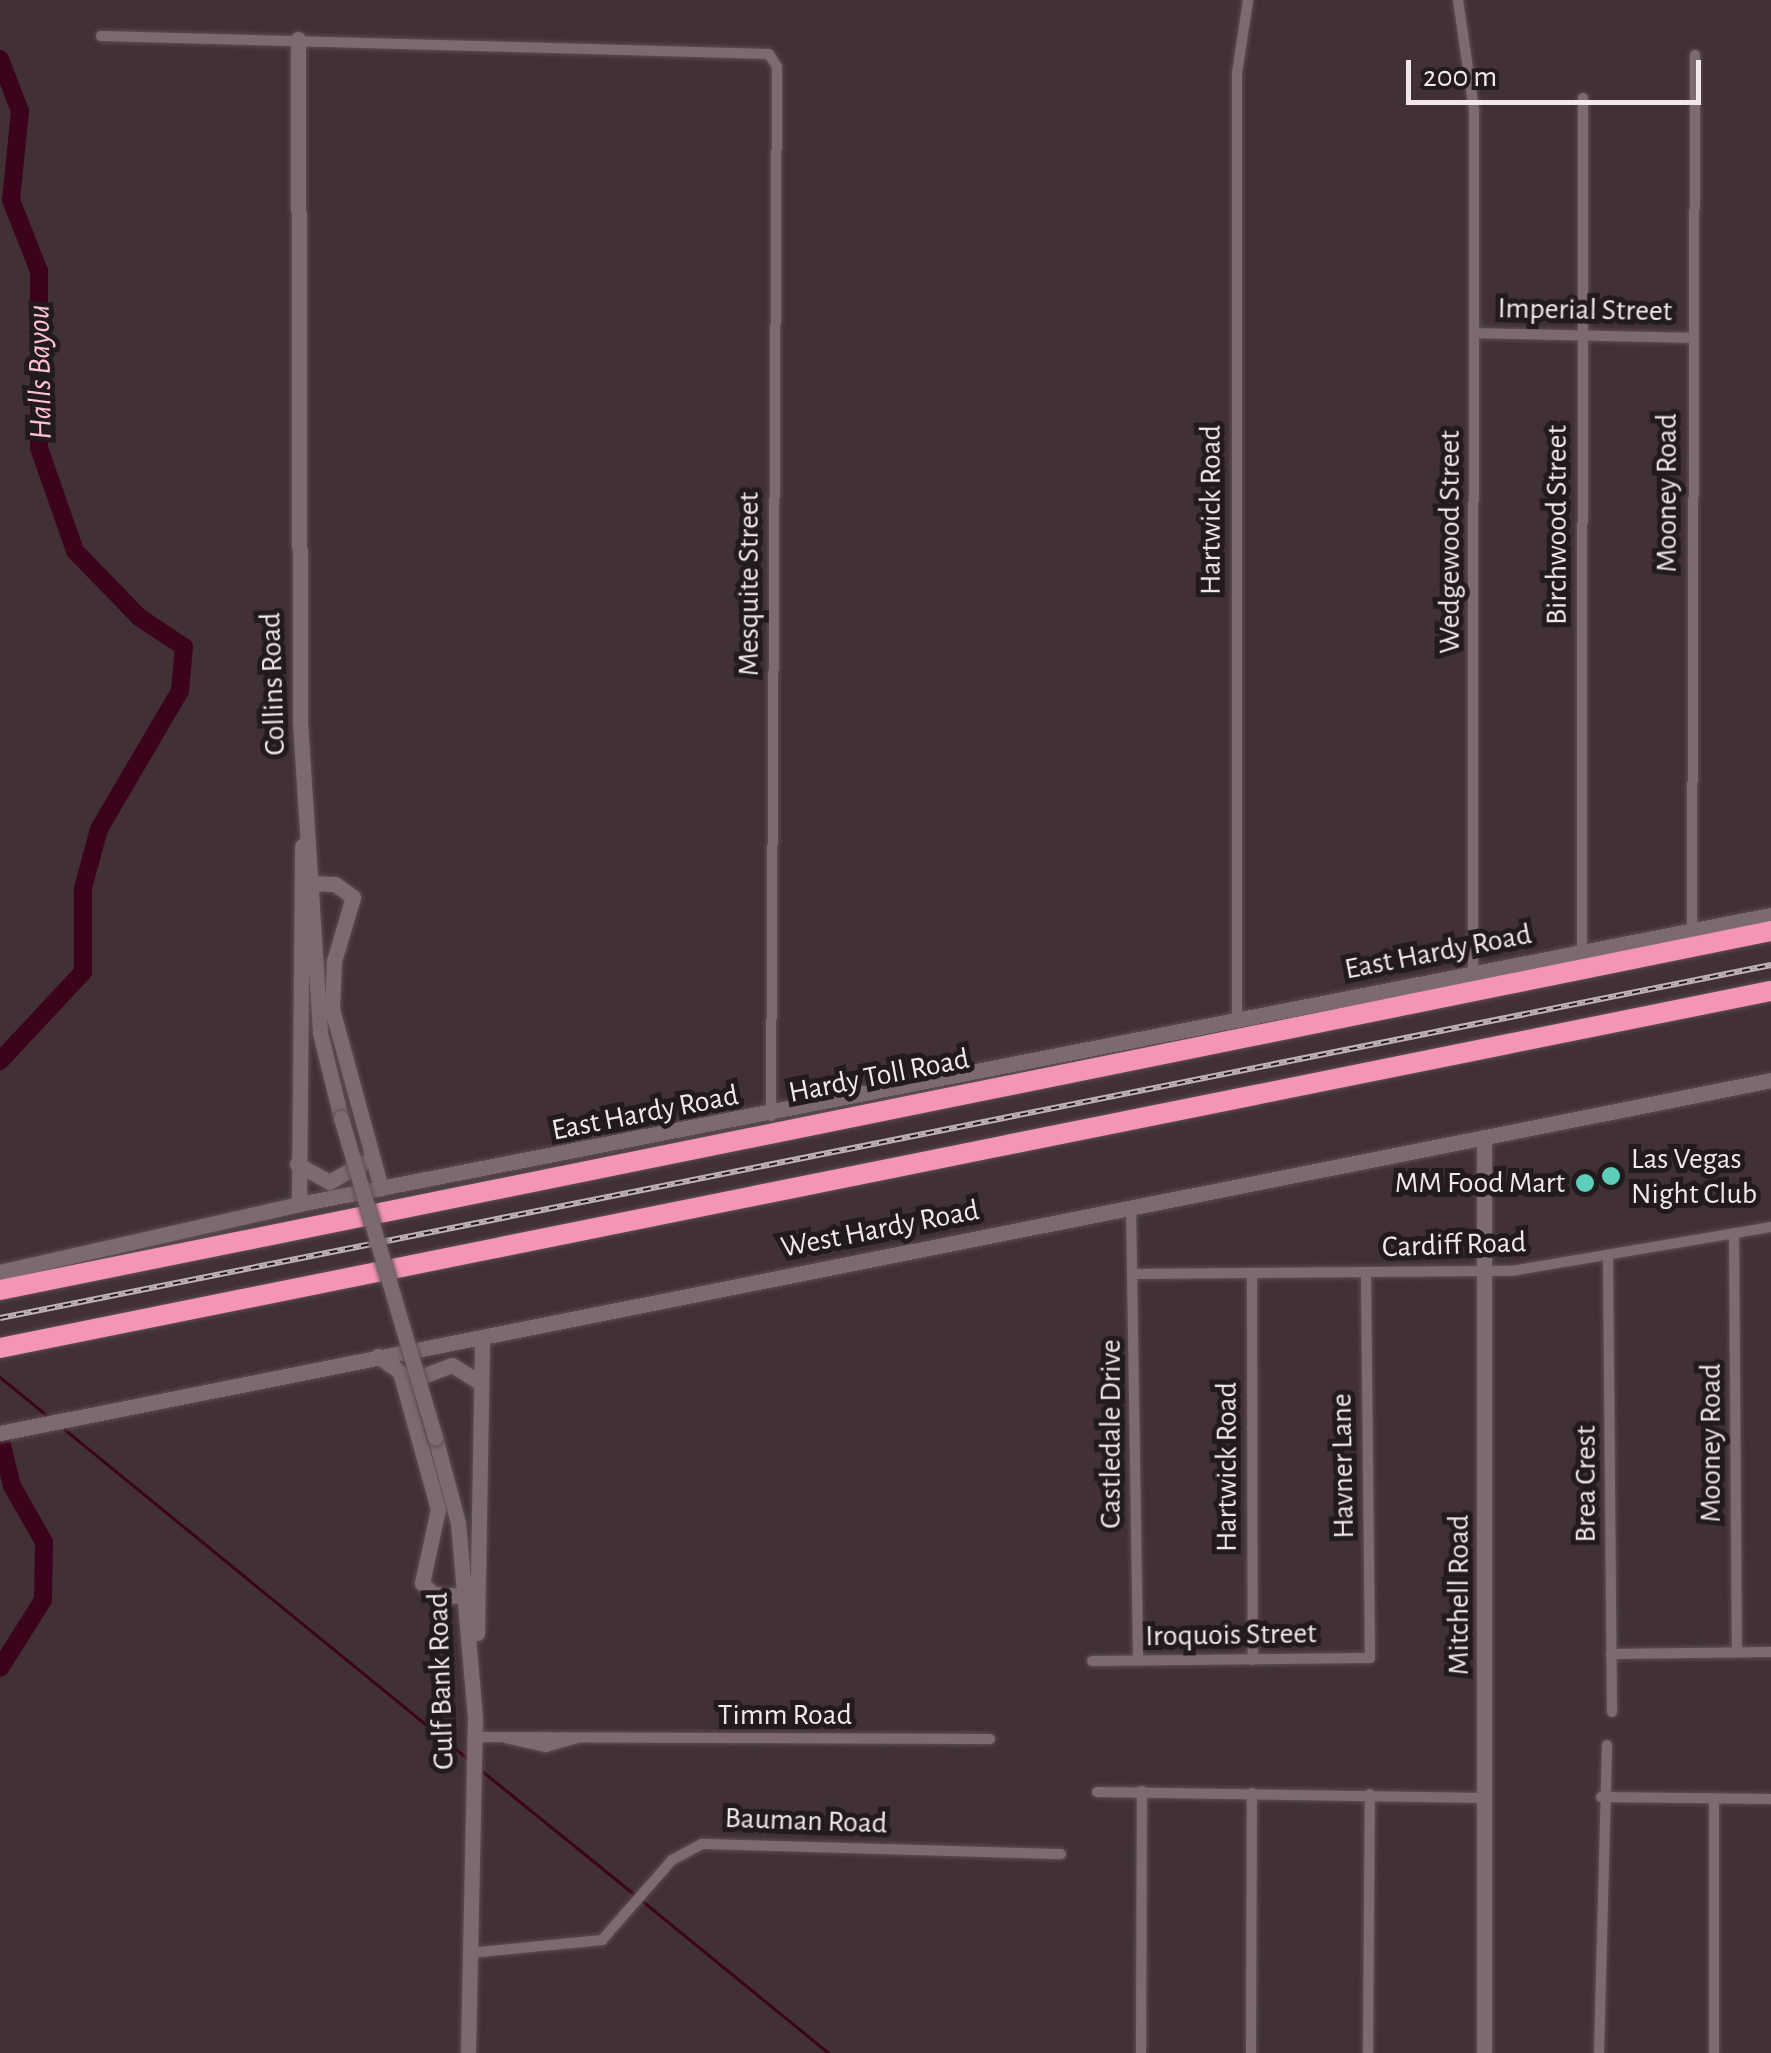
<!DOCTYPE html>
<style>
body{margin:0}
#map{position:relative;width:1771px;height:2053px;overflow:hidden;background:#413135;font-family:"Alegreya Sans",sans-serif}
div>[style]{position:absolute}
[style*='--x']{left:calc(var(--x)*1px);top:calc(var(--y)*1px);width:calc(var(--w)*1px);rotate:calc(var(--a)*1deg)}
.stream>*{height:2.5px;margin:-1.25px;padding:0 1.25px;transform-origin:1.25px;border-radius:1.25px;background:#3c031c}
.river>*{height:18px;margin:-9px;padding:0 9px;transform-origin:9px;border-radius:9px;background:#3c031c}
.roads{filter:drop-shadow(0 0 2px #5c4e52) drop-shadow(0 0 2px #5c4e52)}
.street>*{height:10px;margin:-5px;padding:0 5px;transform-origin:5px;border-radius:5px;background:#7d6a6f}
.secondary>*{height:15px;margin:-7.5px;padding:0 7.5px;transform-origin:7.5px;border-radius:7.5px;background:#7d6a6f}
.highway>*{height:20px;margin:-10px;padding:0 10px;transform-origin:10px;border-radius:10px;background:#f395b3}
.rail>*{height:6px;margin-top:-3px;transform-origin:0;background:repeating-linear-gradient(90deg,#221b1d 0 8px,#bfb3b6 0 16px);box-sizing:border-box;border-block:2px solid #bfb3b6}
.bridges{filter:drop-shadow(0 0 2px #5c4e52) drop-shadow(0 0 2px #5c4e52)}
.secondary-bridge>*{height:15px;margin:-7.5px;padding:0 7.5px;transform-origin:7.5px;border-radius:7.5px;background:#7d6a6f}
.dots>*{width:28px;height:28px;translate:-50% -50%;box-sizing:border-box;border:5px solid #221b1d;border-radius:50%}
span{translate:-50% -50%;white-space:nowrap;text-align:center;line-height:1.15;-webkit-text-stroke:10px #221b1d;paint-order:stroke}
.street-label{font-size:30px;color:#f2e8ea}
.poi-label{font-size:30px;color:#f2e8ea}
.left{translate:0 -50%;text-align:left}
.right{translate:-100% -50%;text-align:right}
.water-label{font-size:32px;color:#fec1d3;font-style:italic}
.scale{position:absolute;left:1406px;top:60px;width:295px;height:45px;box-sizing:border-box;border:5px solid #f2e8ea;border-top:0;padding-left:12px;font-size:30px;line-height:35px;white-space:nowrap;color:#f2e8ea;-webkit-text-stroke:8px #221b1d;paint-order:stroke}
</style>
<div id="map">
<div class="stream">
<i style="--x:0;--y:1377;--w:63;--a:39.2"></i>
<i style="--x:63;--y:1428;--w:522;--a:39.24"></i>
<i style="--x:481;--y:1770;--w:197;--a:39"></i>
<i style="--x:640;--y:1899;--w:244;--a:39.2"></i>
</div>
<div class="river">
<i style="--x:0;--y:59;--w:56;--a:69"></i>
<i style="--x:20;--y:111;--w:89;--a:95.8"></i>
<i style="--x:11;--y:200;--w:76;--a:68.5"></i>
<i style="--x:39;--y:271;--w:177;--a:90"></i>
<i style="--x:39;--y:448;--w:109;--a:70.7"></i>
<i style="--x:75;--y:551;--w:92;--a:45.9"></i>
<i style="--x:139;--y:617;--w:54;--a:33.7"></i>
<i style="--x:184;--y:647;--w:44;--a:95.2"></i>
<i style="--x:180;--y:691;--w:160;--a:120.4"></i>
<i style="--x:99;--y:829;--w:61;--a:105.2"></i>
<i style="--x:83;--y:888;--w:84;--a:90"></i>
<i style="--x:83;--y:972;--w:122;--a:133"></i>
<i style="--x:0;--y:1437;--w:50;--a:76.2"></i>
<i style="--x:12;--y:1486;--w:64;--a:60.3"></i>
<i style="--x:44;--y:1542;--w:58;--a:91"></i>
<i style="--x:43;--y:1600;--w:80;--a:122.3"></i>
</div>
<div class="roads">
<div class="street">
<i style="--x:1458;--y:0;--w:111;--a:81.7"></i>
<i style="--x:1474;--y:110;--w:864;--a:90.07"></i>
<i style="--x:101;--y:36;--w:668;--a:1.54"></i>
<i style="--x:769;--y:54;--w:15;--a:58"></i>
<i style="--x:777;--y:67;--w:1049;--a:90.33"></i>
<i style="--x:1475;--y:333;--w:218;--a:1.3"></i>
<i style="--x:1692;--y:931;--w:876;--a:-89.8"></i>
<i style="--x:1582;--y:952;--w:854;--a:-89.93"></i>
<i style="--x:1237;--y:1021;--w:948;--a:-90"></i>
<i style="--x:1237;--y:73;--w:74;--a:-81.4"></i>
<i style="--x:1131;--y:1206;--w:454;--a:89.1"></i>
<i style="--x:1734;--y:1233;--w:419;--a:89.6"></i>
<i style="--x:1608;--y:1256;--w:456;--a:89.5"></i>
<i style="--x:1135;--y:1274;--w:376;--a:-0.5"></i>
<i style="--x:1511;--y:1271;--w:264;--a:-9.6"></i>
<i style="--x:1252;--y:1275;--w:385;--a:89.9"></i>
<i style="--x:1611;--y:1654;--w:160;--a:-0.7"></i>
<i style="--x:1092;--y:1661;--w:278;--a:-0.6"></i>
<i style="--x:1370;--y:1658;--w:385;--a:-90.6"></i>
<i style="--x:474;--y:1737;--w:516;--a:0.22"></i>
<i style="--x:506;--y:1738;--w:41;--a:12.7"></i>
<i style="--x:546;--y:1747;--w:33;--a:-16"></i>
<i style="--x:1097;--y:1792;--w:389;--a:0.9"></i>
<i style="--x:1601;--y:1797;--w:170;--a:0.7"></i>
<i style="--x:470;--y:1953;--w:133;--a:-5.6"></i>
<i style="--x:602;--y:1940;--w:106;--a:-48.8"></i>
<i style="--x:672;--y:1860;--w:34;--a:-28"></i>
<i style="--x:702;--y:1844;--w:359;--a:1.6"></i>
<i style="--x:1141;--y:2053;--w:262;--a:-89.8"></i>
<i style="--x:1251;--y:2053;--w:260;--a:-89.8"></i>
<i style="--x:1368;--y:2053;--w:259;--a:-89.6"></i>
<i style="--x:1599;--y:2053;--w:308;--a:-88.5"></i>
<i style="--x:1714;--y:2053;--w:254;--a:-90"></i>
</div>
<div class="secondary">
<i style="--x:298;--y:39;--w:683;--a:89.83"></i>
<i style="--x:300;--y:722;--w:312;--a:86.3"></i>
<i style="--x:320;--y:1033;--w:88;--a:76.1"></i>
<i style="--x:305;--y:883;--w:30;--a:2"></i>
<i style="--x:335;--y:884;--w:22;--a:36"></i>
<i style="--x:353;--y:897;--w:67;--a:106.5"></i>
<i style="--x:334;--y:961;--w:48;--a:92.4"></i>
<i style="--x:332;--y:1009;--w:186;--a:74.7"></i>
<i style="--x:297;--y:1164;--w:37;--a:29"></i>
<i style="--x:329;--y:1182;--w:40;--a:-29.7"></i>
<i style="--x:299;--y:1204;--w:358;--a:-89.5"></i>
<i style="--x:0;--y:1272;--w:307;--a:-12.8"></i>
<i style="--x:299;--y:1204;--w:1500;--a:-11.11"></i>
<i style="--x:378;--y:1356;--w:27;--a:36"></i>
<i style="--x:400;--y:1372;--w:142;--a:74.5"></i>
<i style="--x:438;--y:1509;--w:76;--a:102.2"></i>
<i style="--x:422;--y:1583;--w:16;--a:45"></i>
<i style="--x:433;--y:1594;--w:41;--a:4.2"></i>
<i style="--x:407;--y:1382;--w:48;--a:-20.7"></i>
<i style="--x:452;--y:1365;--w:34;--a:32"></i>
<i style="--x:0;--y:1433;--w:1806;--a:-11.27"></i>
<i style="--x:435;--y:1437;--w:89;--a:75"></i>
<i style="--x:458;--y:1523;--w:195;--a:85"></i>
<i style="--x:475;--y:1717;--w:336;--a:91.2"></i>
<i style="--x:477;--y:1633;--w:296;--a:-89"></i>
<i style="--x:1484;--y:2053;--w:916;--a:-90"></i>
</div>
<div class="highway">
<i style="--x:0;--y:1290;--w:1807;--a:-11.46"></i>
<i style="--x:0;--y:1348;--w:1807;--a:-11.4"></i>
</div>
</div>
<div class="rail">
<i style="--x:0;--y:1318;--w:1806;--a:-11.27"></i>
</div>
<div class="bridges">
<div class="secondary-bridge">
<i style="--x:341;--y:1118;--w:333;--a:73.6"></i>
</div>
</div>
<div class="dots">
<i style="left:1611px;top:1176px;background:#5cceba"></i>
<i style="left:1585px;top:1183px;background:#5cceba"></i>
</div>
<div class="street-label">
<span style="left:1585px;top:310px;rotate:1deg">Imperial Street</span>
<span style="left:1667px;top:493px;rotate:-90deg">Mooney Road</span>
<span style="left:1211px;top:510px;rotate:-90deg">Hartwick Road</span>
<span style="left:1557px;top:525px;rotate:-90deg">Birchwood Street</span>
<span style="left:1450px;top:542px;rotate:-90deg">Wedgewood Street</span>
<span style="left:749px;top:584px;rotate:-90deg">Mesquite Street</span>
<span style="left:273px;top:684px;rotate:-92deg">Collins Road</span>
<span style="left:1438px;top:952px;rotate:-11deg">East Hardy Road</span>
<span style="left:879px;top:1076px;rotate:-11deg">Hardy Toll Road</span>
<span style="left:645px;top:1113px;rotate:-11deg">East Hardy Road</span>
<span style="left:880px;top:1229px;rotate:-11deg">West Hardy Road</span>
<span style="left:1454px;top:1245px;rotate:-2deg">Cardiff Road</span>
<span style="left:1111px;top:1434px;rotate:-90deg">Castledale Drive</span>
<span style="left:1711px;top:1443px;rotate:-90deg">Mooney Road</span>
<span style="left:1343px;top:1466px;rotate:-91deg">Havner Lane</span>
<span style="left:1227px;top:1467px;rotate:-90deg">Hartwick Road</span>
<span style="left:1586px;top:1484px;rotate:-90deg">Brea Crest</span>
<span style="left:1459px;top:1595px;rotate:-90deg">Mitchell Road</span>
<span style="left:1231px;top:1635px;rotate:-1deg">Iroquois Street</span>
<span style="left:441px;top:1681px;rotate:-92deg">Gulf Bank Road</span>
<span style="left:785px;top:1715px">Timm Road</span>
<span style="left:806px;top:1821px;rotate:2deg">Bauman Road</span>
</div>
<div class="poi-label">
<span class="left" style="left:1631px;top:1176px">Las Vegas<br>Night Club</span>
<span class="right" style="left:1565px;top:1183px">MM Food Mart</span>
</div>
<div class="water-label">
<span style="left:40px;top:372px;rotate:-91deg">Halls Bayou</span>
</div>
<div class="scale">200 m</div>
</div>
